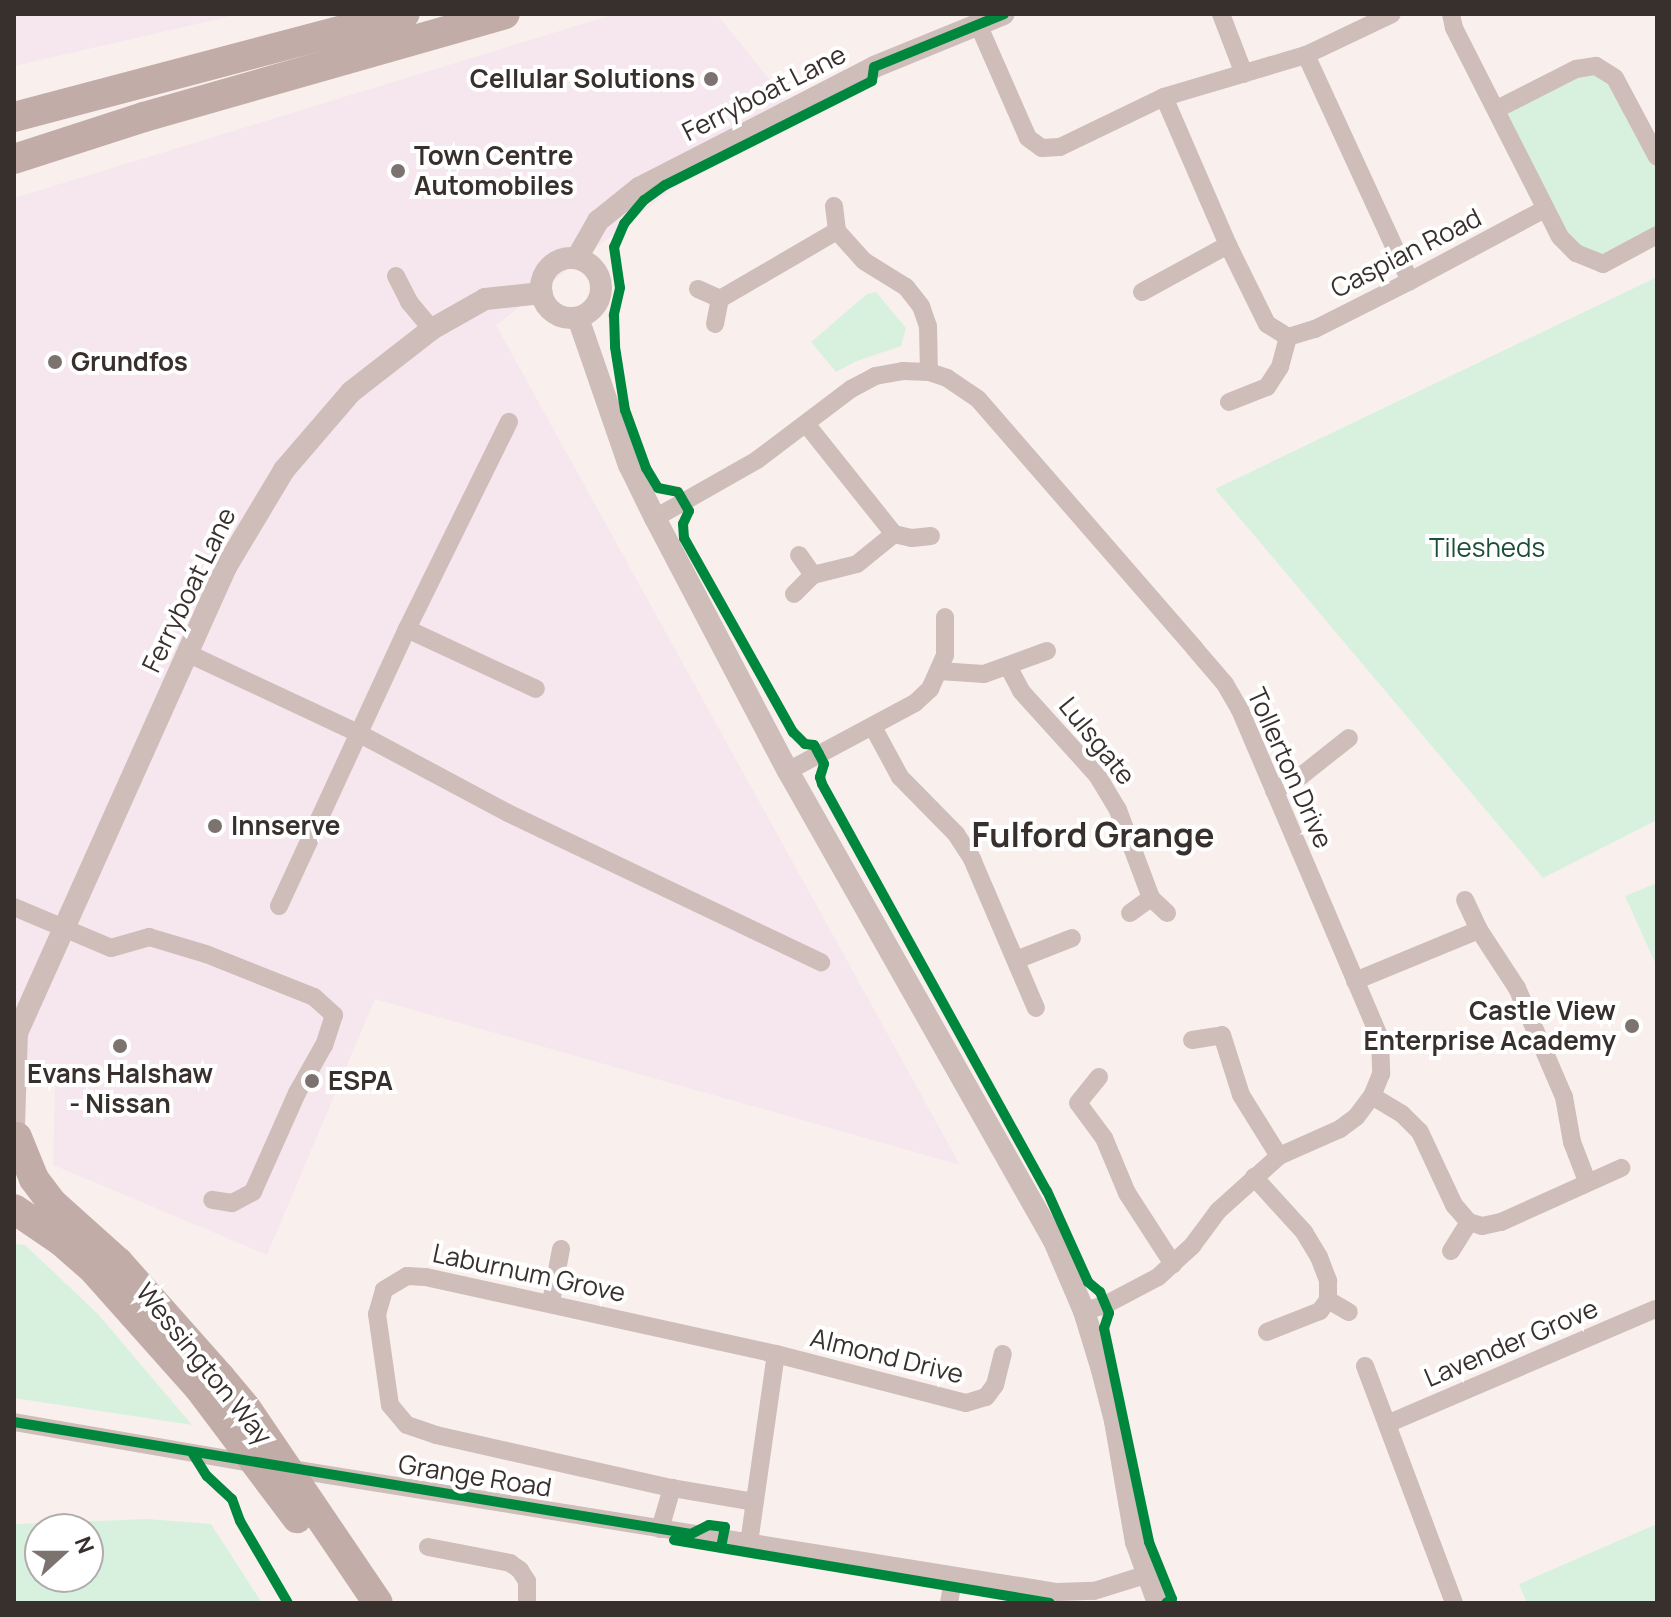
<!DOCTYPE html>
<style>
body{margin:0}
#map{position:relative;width:1671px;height:1617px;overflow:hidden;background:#f9f0ed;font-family:Manrope,sans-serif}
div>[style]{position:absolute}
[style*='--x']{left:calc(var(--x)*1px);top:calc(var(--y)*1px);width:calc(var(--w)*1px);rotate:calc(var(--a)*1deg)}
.industrial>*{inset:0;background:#f6e7ef}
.green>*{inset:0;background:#d8f1df}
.minor>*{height:18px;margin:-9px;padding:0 9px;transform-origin:9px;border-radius:9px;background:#cebdb9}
.tertiary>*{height:22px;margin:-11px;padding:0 11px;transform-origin:11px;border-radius:11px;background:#cebdb9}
.tertiary>.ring{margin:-11px;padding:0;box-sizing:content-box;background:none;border:22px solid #cebdb9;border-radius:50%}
.trunk>*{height:30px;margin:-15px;padding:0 15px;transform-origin:15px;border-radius:15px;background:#c1aca8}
.trunk-bridge>*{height:30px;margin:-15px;padding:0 15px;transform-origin:15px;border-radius:15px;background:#c1aca8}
.cycleway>*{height:10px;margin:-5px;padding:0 5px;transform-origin:5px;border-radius:5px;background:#00873e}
.dots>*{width:22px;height:22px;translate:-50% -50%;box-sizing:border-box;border:4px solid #fff;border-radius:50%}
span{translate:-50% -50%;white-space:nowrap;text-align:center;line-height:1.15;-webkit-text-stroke:8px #fff;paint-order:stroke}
.poi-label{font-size:26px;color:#38302d;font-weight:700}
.right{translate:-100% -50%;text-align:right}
.left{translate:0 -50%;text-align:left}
.street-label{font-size:26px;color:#38302d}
.park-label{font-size:26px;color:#1c4f37}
.district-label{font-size:34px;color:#38302d;font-weight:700}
.frame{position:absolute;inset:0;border:16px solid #38302d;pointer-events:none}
.north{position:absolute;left:24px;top:1513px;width:80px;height:80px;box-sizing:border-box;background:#fff;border:2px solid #afacab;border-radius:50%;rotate:69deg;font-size:22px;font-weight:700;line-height:32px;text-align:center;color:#38302d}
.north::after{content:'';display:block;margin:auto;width:28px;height:36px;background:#7c7370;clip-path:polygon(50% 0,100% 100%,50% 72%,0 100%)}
</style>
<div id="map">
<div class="industrial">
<i style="clip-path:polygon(14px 14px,241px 14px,14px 66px)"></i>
<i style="clip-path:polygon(615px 14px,717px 14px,787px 101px,496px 325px,960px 1165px,375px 999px,267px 1255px,53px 1165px,55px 1084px,14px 1072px,14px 198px)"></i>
</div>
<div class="green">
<i style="clip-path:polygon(1596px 66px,1657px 157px,1657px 235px,1619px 258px,1576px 253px,1497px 109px)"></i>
<i style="clip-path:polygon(1657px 277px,1657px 820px,1543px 878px,1215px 489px)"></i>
<i style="clip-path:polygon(876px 292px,906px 328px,901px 346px,857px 361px,836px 372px,811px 342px,867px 294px)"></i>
<i style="clip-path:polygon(1657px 883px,1657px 967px,1625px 896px)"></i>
<i style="clip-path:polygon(14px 1244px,25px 1245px,98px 1314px,192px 1425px,14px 1398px)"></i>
<i style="clip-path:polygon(evenodd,148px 1519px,211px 1524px,262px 1603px,14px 1603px,14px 1524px,148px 1519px,88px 1529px,88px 1577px,40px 1577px,40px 1529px,88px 1529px)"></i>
<i style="clip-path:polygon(1657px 1524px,1657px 1603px,1527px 1603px,1519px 1584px)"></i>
</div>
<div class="minor">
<i style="--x:1221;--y:14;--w:64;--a:69"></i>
<i style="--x:1451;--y:14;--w:14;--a:78"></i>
<i style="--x:1454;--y:28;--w:234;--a:63.1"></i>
<i style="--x:1560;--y:237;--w:23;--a:45"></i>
<i style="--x:1576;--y:253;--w:29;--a:22"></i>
<i style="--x:1603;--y:264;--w:61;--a:-28.2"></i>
<i style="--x:978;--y:24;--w:124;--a:66.3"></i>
<i style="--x:1028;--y:138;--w:17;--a:36"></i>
<i style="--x:1042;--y:148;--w:18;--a:-3"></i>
<i style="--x:1060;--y:147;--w:115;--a:-25.7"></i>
<i style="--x:1164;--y:97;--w:148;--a:-16.5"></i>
<i style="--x:1306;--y:55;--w:95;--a:-25.5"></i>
<i style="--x:1306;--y:55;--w:249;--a:65.3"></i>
<i style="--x:1164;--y:97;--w:161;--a:66.6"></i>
<i style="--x:1228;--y:245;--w:88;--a:63.7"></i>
<i style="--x:1267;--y:324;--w:25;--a:32"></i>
<i style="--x:1288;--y:337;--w:28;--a:-17"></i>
<i style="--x:1315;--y:329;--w:106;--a:-26.8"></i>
<i style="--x:1410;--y:281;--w:153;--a:-28.1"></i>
<i style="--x:1497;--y:109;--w:89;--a:-26.9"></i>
<i style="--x:1576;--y:69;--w:20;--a:-9"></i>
<i style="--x:1596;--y:66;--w:22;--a:32"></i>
<i style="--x:1615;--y:78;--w:89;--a:62"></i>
<i style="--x:834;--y:206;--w:25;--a:83"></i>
<i style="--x:396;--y:276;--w:29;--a:63"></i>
<i style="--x:409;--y:302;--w:35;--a:50"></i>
<i style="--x:698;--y:289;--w:24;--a:24"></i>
<i style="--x:1142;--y:292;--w:98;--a:-28.7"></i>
<i style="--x:715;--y:324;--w:25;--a:-79"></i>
<i style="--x:720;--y:299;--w:135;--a:-30.2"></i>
<i style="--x:837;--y:231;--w:40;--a:48"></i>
<i style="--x:864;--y:261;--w:49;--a:31.8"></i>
<i style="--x:906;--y:287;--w:24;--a:52"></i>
<i style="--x:921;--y:306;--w:21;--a:71"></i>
<i style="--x:928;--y:326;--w:46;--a:88.8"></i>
<i style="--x:1229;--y:402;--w:41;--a:-21.5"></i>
<i style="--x:1267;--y:387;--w:24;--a:-57"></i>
<i style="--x:1280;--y:367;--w:31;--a:-75"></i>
<i style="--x:655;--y:518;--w:117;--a:-29.6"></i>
<i style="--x:757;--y:460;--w:118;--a:-37.1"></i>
<i style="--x:851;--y:389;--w:27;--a:-28"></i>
<i style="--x:875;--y:376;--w:28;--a:-10"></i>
<i style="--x:903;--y:371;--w:26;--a:2"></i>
<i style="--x:929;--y:372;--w:19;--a:18"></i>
<i style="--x:947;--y:378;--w:37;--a:34"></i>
<i style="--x:978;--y:399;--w:331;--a:49"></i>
<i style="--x:1195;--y:649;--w:46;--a:49.4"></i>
<i style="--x:1225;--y:684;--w:30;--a:60"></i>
<i style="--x:1240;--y:710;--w:357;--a:66.9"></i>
<i style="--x:1380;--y:1038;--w:36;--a:88"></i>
<i style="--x:1381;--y:1074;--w:24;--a:112"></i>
<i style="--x:1372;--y:1096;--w:26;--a:127"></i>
<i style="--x:1356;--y:1117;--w:20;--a:143"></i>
<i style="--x:1340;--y:1129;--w:67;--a:156.1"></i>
<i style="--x:1279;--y:1156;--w:82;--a:138"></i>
<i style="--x:1218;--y:1211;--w:44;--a:126.6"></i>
<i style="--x:1192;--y:1246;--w:46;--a:137.6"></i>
<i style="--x:1158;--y:1277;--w:60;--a:152.2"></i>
<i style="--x:1105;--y:1305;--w:22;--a:164"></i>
<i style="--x:894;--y:534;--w:18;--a:13"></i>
<i style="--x:912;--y:538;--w:19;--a:-6"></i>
<i style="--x:799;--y:555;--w:24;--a:55"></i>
<i style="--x:794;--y:594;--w:27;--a:-45"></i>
<i style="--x:813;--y:575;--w:45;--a:-14"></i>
<i style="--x:857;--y:564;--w:48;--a:-39"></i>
<i style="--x:894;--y:534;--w:139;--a:-128.6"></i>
<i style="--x:407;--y:629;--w:142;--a:24.9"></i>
<i style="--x:187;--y:653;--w:191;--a:25.1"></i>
<i style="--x:360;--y:734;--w:168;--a:28.1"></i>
<i style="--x:508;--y:813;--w:347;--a:25.5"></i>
<i style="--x:1009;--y:668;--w:26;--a:62"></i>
<i style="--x:1021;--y:691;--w:113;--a:47.9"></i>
<i style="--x:1097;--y:775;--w:41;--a:59"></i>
<i style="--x:1118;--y:810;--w:94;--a:69.4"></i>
<i style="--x:1151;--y:898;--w:22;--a:43"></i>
<i style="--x:939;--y:671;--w:45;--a:3.8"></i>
<i style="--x:984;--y:674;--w:67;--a:-20.1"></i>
<i style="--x:873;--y:727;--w:57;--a:61.6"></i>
<i style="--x:900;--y:777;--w:80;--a:45.5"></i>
<i style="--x:956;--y:834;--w:30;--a:57"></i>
<i style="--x:972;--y:859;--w:162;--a:66.8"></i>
<i style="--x:788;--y:771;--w:144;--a:-28.2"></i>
<i style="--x:915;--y:703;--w:21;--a:-43"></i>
<i style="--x:930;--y:689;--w:37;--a:-66"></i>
<i style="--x:945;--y:655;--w:38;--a:-90"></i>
<i style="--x:1274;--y:791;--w:31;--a:-29"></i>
<i style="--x:1301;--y:776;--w:61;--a:-38.4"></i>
<i style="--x:1465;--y:900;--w:33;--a:65"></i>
<i style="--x:1479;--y:930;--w:69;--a:56.8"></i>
<i style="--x:1517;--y:988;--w:119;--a:66.7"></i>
<i style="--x:1564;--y:1097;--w:46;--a:79.9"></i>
<i style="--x:1572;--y:1142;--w:42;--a:69"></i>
<i style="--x:279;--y:906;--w:305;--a:-65.2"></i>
<i style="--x:407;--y:629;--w:231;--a:-63.8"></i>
<i style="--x:14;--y:907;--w:105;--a:22.9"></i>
<i style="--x:111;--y:948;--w:40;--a:-16"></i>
<i style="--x:149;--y:937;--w:59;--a:16.6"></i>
<i style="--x:206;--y:954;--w:116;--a:21.7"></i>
<i style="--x:314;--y:997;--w:27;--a:42"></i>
<i style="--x:334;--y:1015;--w:32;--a:108"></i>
<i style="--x:324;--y:1045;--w:55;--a:119.4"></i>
<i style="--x:297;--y:1093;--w:108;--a:114"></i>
<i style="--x:253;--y:1192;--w:24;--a:152"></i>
<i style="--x:232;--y:1203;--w:20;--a:-171"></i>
<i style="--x:1130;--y:913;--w:26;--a:-36"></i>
<i style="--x:1016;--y:960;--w:60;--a:-21.4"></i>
<i style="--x:1355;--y:981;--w:134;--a:-22.4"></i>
<i style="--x:1192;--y:1040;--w:30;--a:-9"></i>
<i style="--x:1222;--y:1035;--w:63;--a:72.4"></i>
<i style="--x:1241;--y:1095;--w:72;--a:58.1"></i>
<i style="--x:1099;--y:1077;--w:33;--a:129"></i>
<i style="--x:1078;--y:1103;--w:44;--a:53.4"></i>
<i style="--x:1104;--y:1138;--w:60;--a:67.3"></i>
<i style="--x:1127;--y:1193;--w:85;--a:57.1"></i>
<i style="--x:1372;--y:1096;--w:35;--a:31"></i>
<i style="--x:1402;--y:1114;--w:25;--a:45"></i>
<i style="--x:1420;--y:1132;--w:81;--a:65"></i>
<i style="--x:1454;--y:1205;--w:23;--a:49"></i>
<i style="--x:1469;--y:1222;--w:14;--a:17"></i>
<i style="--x:1482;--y:1226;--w:19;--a:-12"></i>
<i style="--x:1501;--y:1222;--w:132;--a:-24.2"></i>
<i style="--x:1254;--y:1177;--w:74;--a:47.7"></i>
<i style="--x:1304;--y:1232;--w:29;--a:59"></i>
<i style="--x:1319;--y:1257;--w:26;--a:69"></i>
<i style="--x:1328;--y:1281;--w:19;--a:90"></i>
<i style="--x:1328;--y:1300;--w:14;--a:126"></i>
<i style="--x:1320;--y:1311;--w:57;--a:158.4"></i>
<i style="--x:1451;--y:1251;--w:34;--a:-58"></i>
<i style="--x:1328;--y:1300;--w:24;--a:30"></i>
<i style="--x:551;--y:1302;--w:54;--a:-79.3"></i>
<i style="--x:776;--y:1354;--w:196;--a:14.5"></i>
<i style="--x:966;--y:1403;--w:21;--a:-17"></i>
<i style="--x:986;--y:1397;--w:15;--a:-53"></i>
<i style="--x:995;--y:1385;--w:32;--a:-76"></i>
<i style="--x:1365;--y:1366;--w:253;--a:69.4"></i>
<i style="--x:14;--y:1422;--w:246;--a:9.8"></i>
<i style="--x:1387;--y:1424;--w:292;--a:-23.2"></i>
<i style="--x:285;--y:1468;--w:782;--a:9.13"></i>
<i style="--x:1057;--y:1592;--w:37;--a:-2"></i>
<i style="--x:1094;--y:1591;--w:53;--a:-17.4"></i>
<i style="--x:660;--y:1529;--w:43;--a:-73.7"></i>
<i style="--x:749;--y:1543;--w:191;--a:-81.9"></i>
<i style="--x:776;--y:1354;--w:359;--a:-167.6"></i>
<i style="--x:425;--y:1277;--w:18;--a:-177"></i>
<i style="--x:407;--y:1276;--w:27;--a:149"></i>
<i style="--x:384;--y:1290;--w:25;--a:106"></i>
<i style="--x:377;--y:1314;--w:92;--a:81.9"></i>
<i style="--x:390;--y:1405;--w:26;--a:50"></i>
<i style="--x:407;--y:1425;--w:31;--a:19"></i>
<i style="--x:436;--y:1435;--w:242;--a:12.7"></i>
<i style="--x:672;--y:1488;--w:83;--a:9.7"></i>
<i style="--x:428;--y:1547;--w:84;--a:11"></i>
<i style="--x:510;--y:1563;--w:12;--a:35"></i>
<i style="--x:520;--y:1570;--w:13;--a:58"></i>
<i style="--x:527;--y:1581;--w:22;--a:90"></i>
<i style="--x:949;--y:1603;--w:27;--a:-80"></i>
</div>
<div class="tertiary">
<i style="--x:577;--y:258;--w:43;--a:-60.4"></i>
<i style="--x:598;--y:221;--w:53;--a:-38.8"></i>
<i style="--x:639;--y:188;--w:264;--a:-27.2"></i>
<i style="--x:874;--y:67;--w:140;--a:-22.2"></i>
<i class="ring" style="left:541px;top:258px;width:38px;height:38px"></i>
<i style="--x:578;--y:318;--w:156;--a:70.9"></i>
<i style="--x:629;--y:465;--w:59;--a:63.9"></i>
<i style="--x:655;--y:518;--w:286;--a:62.3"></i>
<i style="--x:788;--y:771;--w:540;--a:60.49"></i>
<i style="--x:1054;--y:1241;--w:76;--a:66.8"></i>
<i style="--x:1084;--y:1311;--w:62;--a:73"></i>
<i style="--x:1102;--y:1370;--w:53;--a:75.7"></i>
<i style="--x:1115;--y:1421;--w:123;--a:80.2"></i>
<i style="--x:1136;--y:1542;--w:65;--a:70.2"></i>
<i style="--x:14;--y:1126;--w:93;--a:-88.2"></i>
<i style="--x:17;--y:1033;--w:511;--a:-65.84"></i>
<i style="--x:226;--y:567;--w:113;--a:-59.1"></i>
<i style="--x:284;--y:470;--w:103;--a:-49.3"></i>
<i style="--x:351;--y:392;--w:103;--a:-37.9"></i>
<i style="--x:432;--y:329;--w:61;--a:-29.5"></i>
<i style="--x:485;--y:299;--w:57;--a:-6"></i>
</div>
<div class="trunk">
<i style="--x:14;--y:117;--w:404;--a:-14.8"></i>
<i style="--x:14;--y:159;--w:137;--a:-17.9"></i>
<i style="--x:144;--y:117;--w:375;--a:-15.9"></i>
<i style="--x:17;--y:1137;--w:45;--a:68"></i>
<i style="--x:34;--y:1179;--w:30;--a:53"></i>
<i style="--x:52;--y:1203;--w:89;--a:41.8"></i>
<i style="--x:118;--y:1262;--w:154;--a:48.4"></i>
<i style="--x:14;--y:1209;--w:57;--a:34.2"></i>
<i style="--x:61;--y:1241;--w:43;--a:41.2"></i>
<i style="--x:93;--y:1269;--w:159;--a:48.3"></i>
</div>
<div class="trunk-bridge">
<i style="--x:220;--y:1377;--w:40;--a:50"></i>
<i style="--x:246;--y:1408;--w:235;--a:55.9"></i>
<i style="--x:199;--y:1388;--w:163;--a:53"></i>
</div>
<div class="cycleway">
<i style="--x:1004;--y:14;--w:140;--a:157.8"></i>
<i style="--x:874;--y:67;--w:14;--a:98"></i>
<i style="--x:872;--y:81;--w:232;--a:153.3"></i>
<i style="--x:665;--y:185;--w:26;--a:144"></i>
<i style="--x:644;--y:200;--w:31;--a:130"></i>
<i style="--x:624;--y:224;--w:25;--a:113"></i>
<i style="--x:614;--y:247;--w:41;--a:81.7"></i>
<i style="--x:620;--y:288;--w:28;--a:103"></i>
<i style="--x:614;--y:315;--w:32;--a:88"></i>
<i style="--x:615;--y:347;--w:64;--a:81"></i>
<i style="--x:625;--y:410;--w:62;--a:70.1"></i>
<i style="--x:646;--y:468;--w:23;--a:59"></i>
<i style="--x:658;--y:488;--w:20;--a:11"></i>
<i style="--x:678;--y:492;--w:22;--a:60"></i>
<i style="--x:689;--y:511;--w:14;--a:115"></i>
<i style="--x:683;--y:524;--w:14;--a:86"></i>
<i style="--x:684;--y:538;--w:223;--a:60.7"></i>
<i style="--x:793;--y:732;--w:17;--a:45"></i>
<i style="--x:805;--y:744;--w:9;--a:6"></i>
<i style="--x:814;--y:745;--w:10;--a:61"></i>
<i style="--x:819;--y:754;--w:11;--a:63"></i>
<i style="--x:824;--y:764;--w:14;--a:107"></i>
<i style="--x:820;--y:777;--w:7;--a:74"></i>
<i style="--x:822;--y:784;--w:465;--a:61.1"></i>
<i style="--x:1047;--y:1191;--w:100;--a:65.7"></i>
<i style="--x:1088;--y:1282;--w:16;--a:40"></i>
<i style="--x:1100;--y:1292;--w:23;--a:67"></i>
<i style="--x:1109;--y:1313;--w:16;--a:108"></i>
<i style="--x:1104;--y:1328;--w:219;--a:78.1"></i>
<i style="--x:1149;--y:1542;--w:61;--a:68"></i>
<i style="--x:1172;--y:1599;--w:7;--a:146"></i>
<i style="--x:14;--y:1422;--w:686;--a:9.39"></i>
<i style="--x:691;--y:1534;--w:20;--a:-27"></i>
<i style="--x:709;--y:1525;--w:16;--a:7"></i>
<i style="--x:725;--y:1527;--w:21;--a:101"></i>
<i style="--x:193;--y:1454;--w:26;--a:58"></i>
<i style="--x:207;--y:1476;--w:34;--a:43"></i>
<i style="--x:232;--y:1499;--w:23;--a:70"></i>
<i style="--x:240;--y:1521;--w:95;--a:59.7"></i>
<i style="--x:674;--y:1540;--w:381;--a:9.5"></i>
</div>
<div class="dots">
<i style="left:711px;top:79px;background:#7c7370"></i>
<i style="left:398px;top:171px;background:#7c7370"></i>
<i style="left:55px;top:362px;background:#7c7370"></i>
<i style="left:215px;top:826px;background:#7c7370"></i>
<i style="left:1632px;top:1026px;background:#7c7370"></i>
<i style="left:120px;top:1046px;background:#7c7370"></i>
<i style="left:312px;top:1081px;background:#7c7370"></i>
</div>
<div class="poi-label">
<span class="right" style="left:695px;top:79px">Cellular Solutions</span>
<span class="left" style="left:414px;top:171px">Town Centre<br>Automobiles</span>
<span class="left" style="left:71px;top:362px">Grundfos</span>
<span class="left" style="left:231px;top:826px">Innserve</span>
<span class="right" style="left:1616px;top:1026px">Castle View<br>Enterprise Academy</span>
<span style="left:120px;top:1089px">Evans Halshaw<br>- Nissan</span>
<span class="left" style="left:328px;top:1081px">ESPA</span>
</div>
<div class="street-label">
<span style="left:764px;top:93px;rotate:-27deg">Ferryboat Lane</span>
<span style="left:1406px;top:253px;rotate:-27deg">Caspian Road</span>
<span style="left:189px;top:590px;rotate:-64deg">Ferryboat Lane</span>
<span style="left:1097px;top:741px;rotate:51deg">Lulsgate</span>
<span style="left:1290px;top:768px;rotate:66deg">Tollerton Drive</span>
<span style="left:529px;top:1273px;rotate:12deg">Laburnum Grove</span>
<span style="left:1511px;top:1343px;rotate:-23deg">Lavender Grove</span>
<span style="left:887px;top:1356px;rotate:14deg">Almond Drive</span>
<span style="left:204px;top:1364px;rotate:51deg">Wessington Way</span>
<span style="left:475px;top:1476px;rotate:9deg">Grange Road</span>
</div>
<div class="park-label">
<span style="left:1487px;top:548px">Tilesheds</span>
</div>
<div class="district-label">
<span style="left:1093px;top:835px">Fulford Grange</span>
</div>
<div class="frame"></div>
<div class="north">N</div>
</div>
